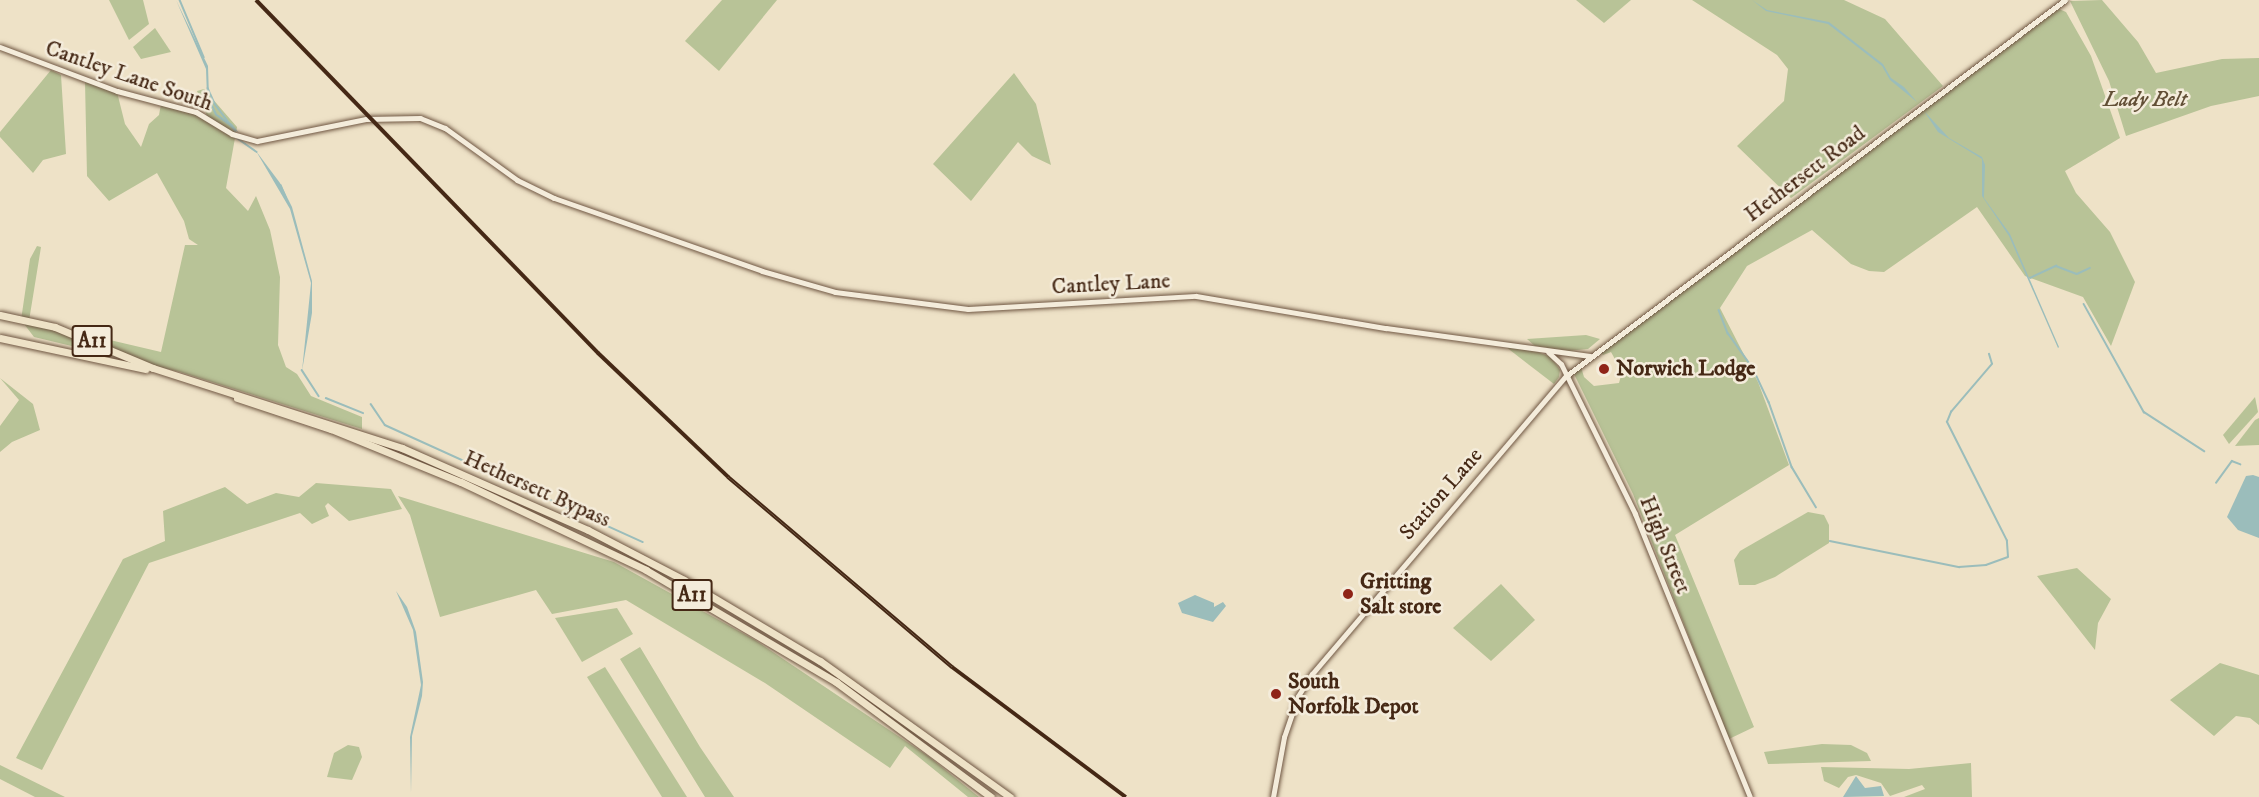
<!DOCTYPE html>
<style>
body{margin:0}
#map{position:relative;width:2259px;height:797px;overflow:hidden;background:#eee2c7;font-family:"IM FELL DW Pica",serif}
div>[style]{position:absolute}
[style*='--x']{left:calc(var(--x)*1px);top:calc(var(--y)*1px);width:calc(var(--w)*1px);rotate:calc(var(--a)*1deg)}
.green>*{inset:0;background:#b8c397}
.water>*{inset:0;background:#9bbdbb}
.stream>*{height:1.5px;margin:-0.75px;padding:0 0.75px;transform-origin:0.75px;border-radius:0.75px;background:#9bbdbb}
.roads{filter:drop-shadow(0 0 2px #6f5642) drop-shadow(0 0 2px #6f5642)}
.tertiary>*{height:5px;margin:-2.5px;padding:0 2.5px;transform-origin:2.5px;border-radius:2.5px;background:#f4ecdb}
.trunk>*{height:7px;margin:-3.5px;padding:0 3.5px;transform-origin:3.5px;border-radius:3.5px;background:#eee2c7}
.rail>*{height:4px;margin-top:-2px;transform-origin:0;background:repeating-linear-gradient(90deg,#f4ecdb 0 4.5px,#452815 0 9px);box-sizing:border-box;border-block:2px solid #452815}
.dots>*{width:16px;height:16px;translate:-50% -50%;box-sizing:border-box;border:3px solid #f4ecdb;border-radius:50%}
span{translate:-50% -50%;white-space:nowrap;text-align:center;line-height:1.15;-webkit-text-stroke:5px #f4ecdb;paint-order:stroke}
.shield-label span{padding:2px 4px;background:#f4ecdb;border:2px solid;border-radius:4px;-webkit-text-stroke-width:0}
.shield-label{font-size:21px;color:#452815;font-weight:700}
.street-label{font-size:22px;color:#452815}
.park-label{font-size:22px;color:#624f36;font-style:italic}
.poi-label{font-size:22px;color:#452815;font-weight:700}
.left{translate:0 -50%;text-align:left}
</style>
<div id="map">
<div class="green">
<i style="clip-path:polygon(109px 0,143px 0,149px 24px,129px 40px)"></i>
<i style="clip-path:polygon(722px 0,777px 0,719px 71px,685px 41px)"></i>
<i style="clip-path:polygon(1576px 0,1631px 0,1604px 23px)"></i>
<i style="clip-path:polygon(1692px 0,1844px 0,1885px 19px,1943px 86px,1791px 198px,1737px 146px,1784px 101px,1788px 69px,1777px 55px)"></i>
<i style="clip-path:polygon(2102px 0,2138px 42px,2156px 73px,2222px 59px,2259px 58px,2259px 96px,2211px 106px,2126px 136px,2109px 81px,2070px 1px)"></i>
<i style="clip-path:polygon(2059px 9px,2066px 12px,2091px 56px,2120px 138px,2065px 171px,2076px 193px,2110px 232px,2135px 282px,2111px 346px,2083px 297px,2025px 276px,1977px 207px,1884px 272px,1869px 271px,1851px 264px,1812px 230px,1747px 266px,1720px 308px,1758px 382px,1789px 465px,1675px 535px,1754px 727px,1729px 739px,1633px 494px,1574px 374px,1581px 367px,1584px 377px,1594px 386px,1619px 383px,1622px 372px,1611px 352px,1603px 355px,1600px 351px)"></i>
<i style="clip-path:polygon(155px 28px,171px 52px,141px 59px,133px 47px)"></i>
<i style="clip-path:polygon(51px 70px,61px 75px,66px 154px,43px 160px,33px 173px,0 137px,0 132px)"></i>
<i style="clip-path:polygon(1014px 73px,1036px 104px,1051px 165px,1032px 156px,1018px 142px,971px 201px,933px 164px)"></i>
<i style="clip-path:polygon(85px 82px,117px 92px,125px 124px,141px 147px,149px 124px,159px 115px,161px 104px,207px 116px,197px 91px,204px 89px,237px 127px,226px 188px,248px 211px,256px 196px,270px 230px,280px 277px,278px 345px,286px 367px,297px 374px,311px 396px,362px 417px,362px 429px,180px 372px,34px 337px,21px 320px,30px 259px,37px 246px,41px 247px,29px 321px,161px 352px,185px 245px,198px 245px,189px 239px,184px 221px,157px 173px,109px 201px,87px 176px)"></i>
<i style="clip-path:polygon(1586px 335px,1600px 339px,1588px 349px,1567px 351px,1535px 346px,1527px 339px)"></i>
<i style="clip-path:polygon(1506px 347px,1530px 349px,1551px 357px,1560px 370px,1559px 377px,1554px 384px)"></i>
<i style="clip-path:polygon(0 378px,33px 404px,40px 430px,12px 442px,0 452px,0 426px,19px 400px)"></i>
<i style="clip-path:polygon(2255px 397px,2258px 412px,2229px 444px,2223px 435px)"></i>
<i style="clip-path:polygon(2259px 418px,2259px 445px,2235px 446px,2255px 420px)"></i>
<i style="clip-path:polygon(316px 483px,391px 489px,402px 509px,349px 521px,328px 503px,325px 506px,329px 516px,312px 524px,300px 513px,149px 563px,42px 770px,16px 758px,123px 559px,165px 541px,163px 511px,225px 487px,247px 504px,276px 493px,299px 497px)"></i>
<i style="clip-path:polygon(398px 496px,614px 562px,755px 640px,928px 756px,979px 797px,968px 797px,905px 746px,890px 768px,765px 683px,626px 600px,552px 614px,536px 590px,440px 617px,410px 515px)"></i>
<i style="clip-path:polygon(1808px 512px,1824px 515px,1829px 525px,1829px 543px,1775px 577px,1755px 585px,1739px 585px,1734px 560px,1740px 551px)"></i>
<i style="clip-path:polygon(2077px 568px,2111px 599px,2098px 623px,2095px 650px,2037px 576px)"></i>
<i style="clip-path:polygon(1501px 584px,1535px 620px,1491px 661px,1453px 628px)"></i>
<i style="clip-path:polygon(617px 608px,633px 634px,582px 662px,555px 618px)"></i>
<i style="clip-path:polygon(640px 647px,700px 747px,734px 797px,705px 797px,620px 659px)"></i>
<i style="clip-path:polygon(2220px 663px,2259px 675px,2259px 725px,2250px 718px,2236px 716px,2214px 736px,2170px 700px)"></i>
<i style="clip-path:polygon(605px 667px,687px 797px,662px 797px,587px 677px)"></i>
<i style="clip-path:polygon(1822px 744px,1851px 745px,1867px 753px,1871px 761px,1768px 764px,1764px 752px)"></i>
<i style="clip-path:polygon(348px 745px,359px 747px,362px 757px,352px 780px,327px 777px,334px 753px)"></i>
<i style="clip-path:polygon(1971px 763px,1972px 797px,1904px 797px,1925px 789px,1922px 785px,1890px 796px,1881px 783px,1856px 775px,1848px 777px,1839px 788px,1824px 781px,1821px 767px,1909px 769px)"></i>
<i style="clip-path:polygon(0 765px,65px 797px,35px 797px,0 779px)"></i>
</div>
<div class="water">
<i style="clip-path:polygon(176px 0,208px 66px,209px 97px,217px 114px,232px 124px,239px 133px,215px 115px,207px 97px,206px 69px)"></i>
<i style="clip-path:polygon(1752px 0,1767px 10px,1829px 22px,1883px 64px,1891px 78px,1904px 87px,1917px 102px,1890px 80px,1882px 66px,1828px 24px,1766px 11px)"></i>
<i style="clip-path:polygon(1924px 111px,1949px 138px,1982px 157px,1985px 165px,1984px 198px,2010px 234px,2059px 347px,2058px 348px,2009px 236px,1982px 196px,1982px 159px,1938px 132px)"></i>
<i style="clip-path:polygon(256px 151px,280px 183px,292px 207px,312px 281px,312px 313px,302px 371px,311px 283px,290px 209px)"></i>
<i style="clip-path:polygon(2253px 475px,2259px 477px,2259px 538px,2238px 530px,2227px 517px,2246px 476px)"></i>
<i style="clip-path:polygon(396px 591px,407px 607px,416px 632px,423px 682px,422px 696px,412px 736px,411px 794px,410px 737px,421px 685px,413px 630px)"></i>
<i style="clip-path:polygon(1195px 595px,1214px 603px,1214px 607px,1223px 602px,1226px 606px,1213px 622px,1182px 613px,1178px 603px)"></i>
<i style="clip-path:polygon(1856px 776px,1865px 788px,1881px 786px,1884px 796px,1843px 797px)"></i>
</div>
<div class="stream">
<i style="--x:180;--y:0;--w:62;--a:67.2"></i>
<i style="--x:208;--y:88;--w:17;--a:66"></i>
<i style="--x:215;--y:104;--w:34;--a:53"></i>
<i style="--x:237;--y:138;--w:24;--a:35"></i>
<i style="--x:281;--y:185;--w:13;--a:67"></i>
<i style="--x:2030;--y:278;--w:29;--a:-25"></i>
<i style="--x:2056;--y:266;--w:22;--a:21"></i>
<i style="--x:2077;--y:274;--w:14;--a:-25"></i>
<i style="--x:2084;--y:304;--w:124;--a:60.9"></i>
<i style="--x:2144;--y:412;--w:72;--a:33"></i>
<i style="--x:1719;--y:310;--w:25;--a:69"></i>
<i style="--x:1728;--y:333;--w:43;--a:54.5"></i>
<i style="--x:1753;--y:368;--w:38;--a:65"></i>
<i style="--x:1769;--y:402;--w:69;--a:70.5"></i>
<i style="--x:1792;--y:467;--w:47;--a:59"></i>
<i style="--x:302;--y:370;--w:31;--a:57"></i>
<i style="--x:326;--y:398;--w:40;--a:22"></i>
<i style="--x:371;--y:404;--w:25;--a:56"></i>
<i style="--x:385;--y:425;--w:283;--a:24.4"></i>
<i style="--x:2216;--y:483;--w:27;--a:-54"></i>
<i style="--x:2232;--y:461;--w:9;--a:21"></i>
<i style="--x:1830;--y:541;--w:132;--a:11.4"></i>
<i style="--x:1959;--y:567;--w:27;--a:-4"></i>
<i style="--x:1986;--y:565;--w:23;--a:-20"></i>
<i style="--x:2008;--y:557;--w:16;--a:-94"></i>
<i style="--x:2007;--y:541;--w:133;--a:-116.8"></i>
<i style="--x:1947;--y:422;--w:11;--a:-68"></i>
<i style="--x:1951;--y:412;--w:63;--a:-49.5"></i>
<i style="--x:1992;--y:364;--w:10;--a:-107"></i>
</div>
<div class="roads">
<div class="tertiary">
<i style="--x:0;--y:47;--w:125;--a:20.6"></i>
<i style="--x:117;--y:91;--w:82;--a:14.9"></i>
<i style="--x:196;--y:112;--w:42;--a:31.4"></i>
<i style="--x:232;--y:134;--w:26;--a:16"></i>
<i style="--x:257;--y:141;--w:111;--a:-11.4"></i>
<i style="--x:366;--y:119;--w:54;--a:-1.1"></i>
<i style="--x:420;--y:118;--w:27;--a:22"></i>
<i style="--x:445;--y:128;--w:89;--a:35.8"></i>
<i style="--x:517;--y:180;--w:41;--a:25.9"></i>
<i style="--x:554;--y:198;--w:220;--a:19.3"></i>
<i style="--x:762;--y:271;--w:76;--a:16"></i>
<i style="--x:835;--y:292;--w:134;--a:7.3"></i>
<i style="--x:968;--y:309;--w:228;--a:-3.3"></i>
<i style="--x:1196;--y:296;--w:193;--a:9.6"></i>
<i style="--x:1386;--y:328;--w:206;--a:7.8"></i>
<i style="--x:1548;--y:352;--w:18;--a:43"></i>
<i style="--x:1561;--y:364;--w:167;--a:63.7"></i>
<i style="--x:1635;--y:514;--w:305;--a:67.9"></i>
<i style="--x:1273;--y:797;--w:61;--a:-79.6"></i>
<i style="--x:1284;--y:737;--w:43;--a:-71.1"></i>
<i style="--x:1298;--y:696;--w:26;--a:-58"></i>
<i style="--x:1312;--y:674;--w:392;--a:-49.6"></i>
<i style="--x:1566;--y:376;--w:625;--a:-37"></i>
</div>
<div class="trunk">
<i style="--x:0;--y:315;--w:56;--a:12.3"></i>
<i style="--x:55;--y:327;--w:106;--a:22.7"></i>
<i style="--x:153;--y:368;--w:262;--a:17.8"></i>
<i style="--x:402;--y:448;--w:203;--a:23.8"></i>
<i style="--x:588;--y:530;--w:108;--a:27.5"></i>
<i style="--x:684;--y:580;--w:158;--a:30.8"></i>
<i style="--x:820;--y:661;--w:234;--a:35.6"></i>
<i style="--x:0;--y:338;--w:149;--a:12"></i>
<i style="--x:237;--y:398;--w:99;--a:18.3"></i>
<i style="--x:331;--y:429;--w:140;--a:22.2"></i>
<i style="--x:461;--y:482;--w:205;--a:25.4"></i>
<i style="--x:646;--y:570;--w:221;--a:30.5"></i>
<i style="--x:836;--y:682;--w:193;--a:36.6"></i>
</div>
</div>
<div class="rail">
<i style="--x:256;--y:0;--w:492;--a:45.9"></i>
<i style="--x:598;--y:353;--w:180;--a:43.6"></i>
<i style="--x:728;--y:477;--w:294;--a:40.3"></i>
<i style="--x:952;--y:667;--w:217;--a:36.8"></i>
</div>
<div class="dots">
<i style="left:1604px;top:369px;background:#8f2418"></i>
<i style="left:1348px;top:594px;background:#8f2418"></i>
<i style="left:1276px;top:694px;background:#8f2418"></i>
</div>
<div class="shield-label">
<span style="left:92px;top:341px">A11</span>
<span style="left:692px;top:595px">A11</span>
</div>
<div class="street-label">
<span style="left:129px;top:76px;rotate:19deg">Cantley Lane South</span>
<span style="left:1805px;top:174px;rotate:-37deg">Hethersett Road</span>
<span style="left:1111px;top:284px;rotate:-3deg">Cantley Lane</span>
<span style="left:537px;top:489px;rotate:24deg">Hethersett Bypass</span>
<span style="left:1441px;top:494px;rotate:-49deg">Station Lane</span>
<span style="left:1665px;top:545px;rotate:68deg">High Street</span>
</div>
<div class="park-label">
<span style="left:2145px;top:100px">Lady Belt</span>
</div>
<div class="poi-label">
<span class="left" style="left:1616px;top:369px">Norwich Lodge</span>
<span class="left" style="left:1360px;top:594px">Gritting<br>Salt store</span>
<span class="left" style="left:1288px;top:694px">South<br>Norfolk Depot</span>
</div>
</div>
